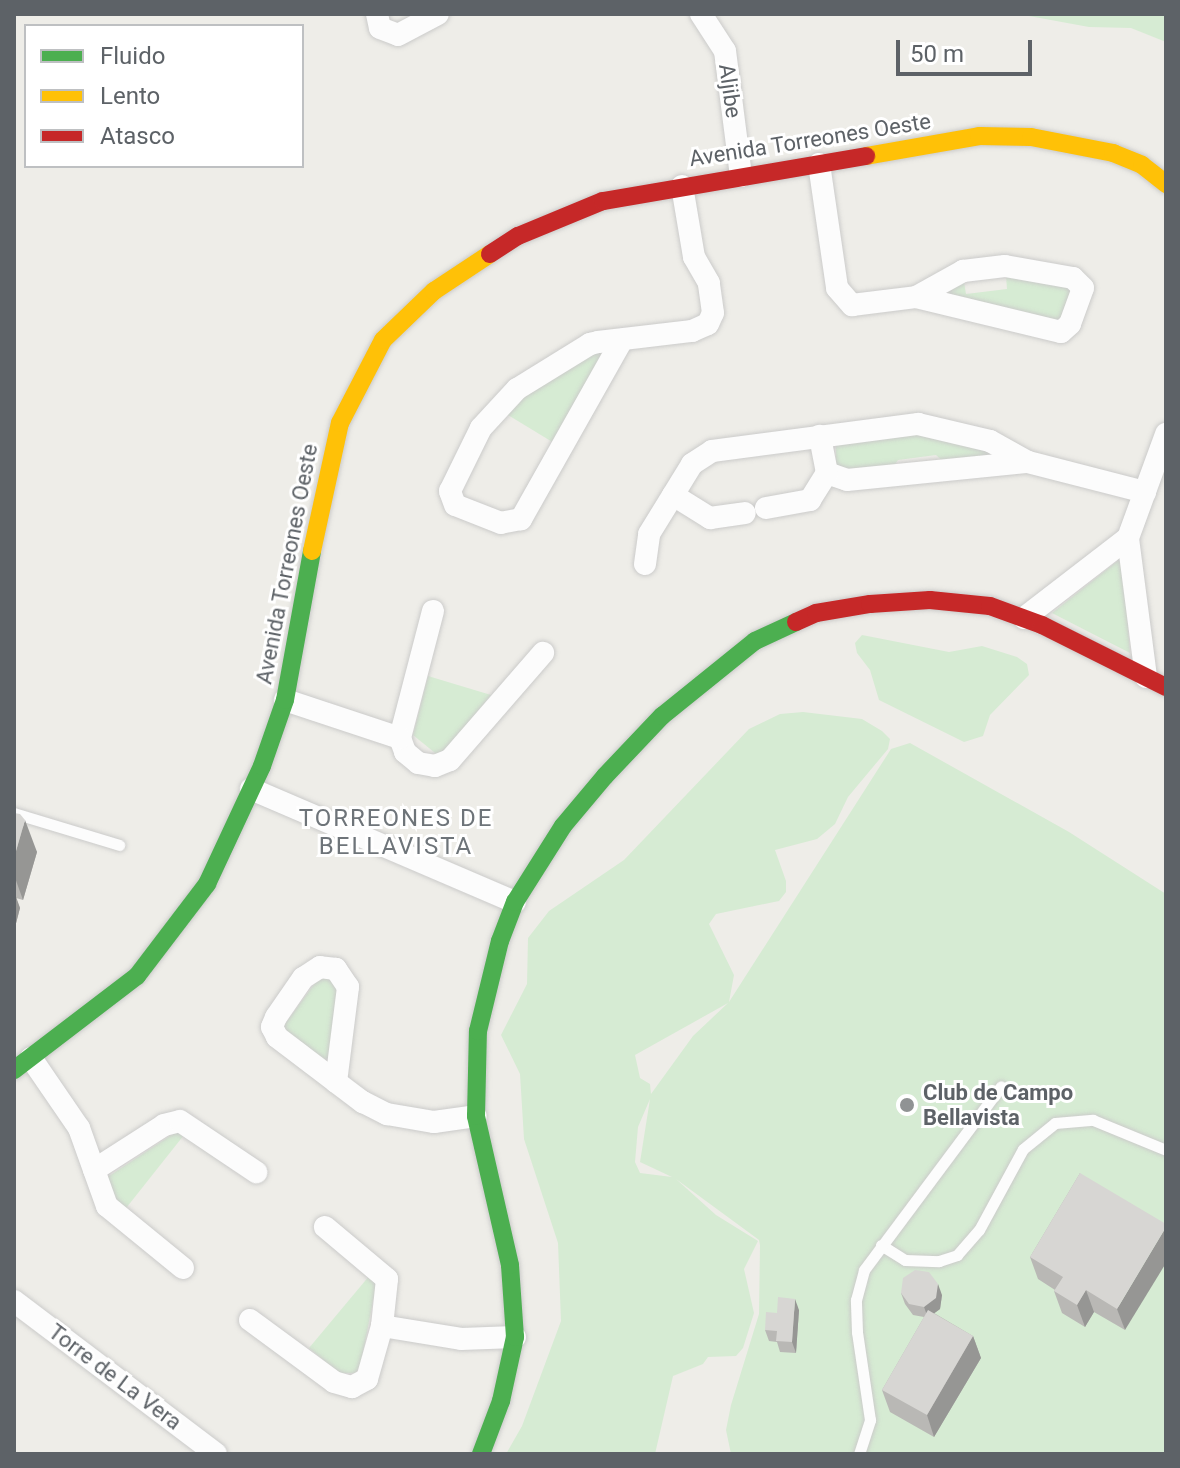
<!DOCTYPE html>
<style>
body{margin:0}
#map{position:relative;width:1180px;height:1468px;overflow:hidden;background:#eeede8;font-family:Roboto,sans-serif}
div>[style]{position:absolute}
[style*='--x']{left:calc(var(--x)*1px);top:calc(var(--y)*1px);width:calc(var(--w)*1px);rotate:calc(var(--a)*1deg)}
.green>*{inset:0;background:#d6ebd3}
.roads{filter:drop-shadow(0 0 2px #cbcbca) drop-shadow(0 0 2px #cbcbca)}
.lane>*{height:11px;margin:-5.5px;padding:0 5.5px;transform-origin:5.5px;border-radius:5.5px;background:#fcfcfc}
.street>*{height:22px;margin:-11px;padding:0 11px;transform-origin:11px;border-radius:11px;background:#fcfcfc}
.fast>*{height:18px;margin:-9px;padding:0 9px;transform-origin:9px;border-radius:9px;background:#4caf50}
.slow>*{height:18px;margin:-9px;padding:0 9px;transform-origin:9px;border-radius:9px;background:#ffc107}
.jam>*{height:18px;margin:-9px;padding:0 9px;transform-origin:9px;border-radius:9px;background:#c62828}
.wall>*{inset:0;background:#b9b8b5}
.shaded-wall>*{inset:0;background:#969694}
.building>*{inset:0;background:#d7d6d3}
.dots>*{width:22px;height:22px;translate:-50% -50%;box-sizing:border-box;border:4px solid #fff;border-radius:50%}
span{translate:-50% -50%;white-space:nowrap;text-align:center;line-height:1.15;-webkit-text-stroke:6px #fff;paint-order:stroke}
.street-label{font-size:22px;color:#5d6267}
.poi-label{font-size:22px;color:#5d6267;font-weight:700}
.left{translate:0 -50%;text-align:left}
.neighbourhood-label{font-size:24px;color:#6e7479;letter-spacing:2px}
.frame{position:absolute;inset:0;border:16px solid #5d6267;pointer-events:none}
.legend{position:absolute;left:24px;top:24px;width:280px;height:144px;box-sizing:border-box;background:#fff;border:2px solid #bec0c2;margin:0;padding:10px 14px;list-style:none;font-size:24px;color:#5d6267}
.legend li{display:flex;align-items:center;gap:16px;height:40px}
.legend b{width:40px;border:2px solid #bec0c2}
.scale{position:absolute;left:896px;top:40px;width:136px;height:36px;box-sizing:border-box;border:4px solid #5d6267;border-top:0;padding-left:10px;font-size:24px;line-height:28px;white-space:nowrap;color:#5d6267;-webkit-text-stroke:6px #fff;paint-order:stroke}
</style>
<div id="map">
<div class="green">
<i style="clip-path:polygon(1018px 14px,1166px 14px,1166px 42px,1131px 28px,1089px 27px)"></i>
<i style="clip-path:polygon(1006px 276px,1073px 283px,1066px 322px,944px 297px,943px 289px,964px 282px,966px 294px,1007px 289px)"></i>
<i style="clip-path:polygon(589px 350px,605px 353px,554px 443px,503px 412px)"></i>
<i style="clip-path:polygon(914px 429px,1001px 453px,946px 464px,936px 455px,898px 460px,890px 471px,836px 471px,836px 443px)"></i>
<i style="clip-path:polygon(1120px 559px,1123px 562px,1130px 653px,1052px 613px)"></i>
<i style="clip-path:polygon(862px 635px,949px 652px,982px 646px,1017px 657px,1027px 664px,1029px 675px,990px 715px,983px 736px,964px 742px,879px 700px,870px 670px,857px 653px,855px 643px)"></i>
<i style="clip-path:polygon(428px 676px,491px 695px,440px 757px,413px 735px)"></i>
<i style="clip-path:polygon(evenodd,803px 712px,862px 719px,882px 731px,890px 739px,888px 749px,848px 797px,835px 824px,817px 839px,775px 850px,786px 881px,786px 892px,779px 901px,716px 914px,709px 924px,734px 975px,729px 1002px,891px 749px,910px 743px,1069px 832px,1166px 894px,1166px 1454px,731px 1454px,726px 1430px,731px 1405px,759px 1314px,760px 1245px,759px 1240px,755px 1237px,676px 1179px,716px 1215px,758px 1241px,744px 1269px,754px 1313px,743px 1348px,736px 1356px,708px 1357px,703px 1364px,673px 1376px,655px 1454px,506px 1454px,522px 1426px,561px 1321px,558px 1243px,524px 1139px,520px 1074px,501px 1035px,527px 984px,528px 938px,549px 911px,624px 860px,749px 729px,780px 714px,803px 712px,728px 1003px,693px 1036px,651px 1094px,650px 1084px,640px 1078px,635px 1055px,728px 1003px,803px 712px,650px 1099px,640px 1162px,672px 1177px,640px 1173px,635px 1162px,638px 1127px,650px 1099px)"></i>
<i style="clip-path:polygon(327px 976px,340px 985px,333px 1058px,323px 1059px,282px 1028px,318px 979px)"></i>
<i style="clip-path:polygon(179px 1130px,184px 1135px,123px 1212px,112px 1200px,106px 1178px)"></i>
<i style="clip-path:polygon(370px 1275px,377px 1280px,361px 1363px,356px 1373px,339px 1373px,309px 1348px)"></i>
</div>
<div class="roads">
<div class="lane">
<i style="--x:14;--y:813;--w:110;--a:16.9"></i>
<i style="--x:881;--y:1245;--w:28;--a:32"></i>
<i style="--x:905;--y:1260;--w:34;--a:2"></i>
<i style="--x:939;--y:1261;--w:19;--a:-18"></i>
<i style="--x:957;--y:1255;--w:33;--a:-49"></i>
<i style="--x:979;--y:1230;--w:92;--a:-61.5"></i>
<i style="--x:1023;--y:1149;--w:41;--a:-39.1"></i>
<i style="--x:1055;--y:1123;--w:38;--a:-5"></i>
<i style="--x:1093;--y:1120;--w:79;--a:22.3"></i>
<i style="--x:859;--y:1454;--w:36;--a:-72"></i>
<i style="--x:870;--y:1420;--w:89;--a:-98.4"></i>
<i style="--x:857;--y:1332;--w:32;--a:-92"></i>
<i style="--x:856;--y:1300;--w:31;--a:-75"></i>
<i style="--x:864;--y:1270;--w:229;--a:-53.3"></i>
</div>
<div class="street">
<i style="--x:377;--y:14;--w:14;--a:78"></i>
<i style="--x:380;--y:28;--w:19;--a:21"></i>
<i style="--x:398;--y:35;--w:45;--a:-27.7"></i>
<i style="--x:701;--y:14;--w:44;--a:57"></i>
<i style="--x:725;--y:51;--w:126;--a:82.7"></i>
<i style="--x:819;--y:164;--w:125;--a:81.7"></i>
<i style="--x:837;--y:288;--w:23;--a:49"></i>
<i style="--x:852;--y:305;--w:64;--a:-7.1"></i>
<i style="--x:916;--y:297;--w:54;--a:-29"></i>
<i style="--x:963;--y:271;--w:42;--a:-6.8"></i>
<i style="--x:1005;--y:266;--w:69;--a:10"></i>
<i style="--x:1073;--y:278;--w:14;--a:45"></i>
<i style="--x:1083;--y:288;--w:38;--a:110"></i>
<i style="--x:1070;--y:324;--w:12;--a:138"></i>
<i style="--x:1061;--y:332;--w:149;--a:-166.4"></i>
<i style="--x:622;--y:340;--w:206;--a:119.4"></i>
<i style="--x:521;--y:519;--w:20;--a:169"></i>
<i style="--x:501;--y:523;--w:49;--a:-158.6"></i>
<i style="--x:455;--y:505;--w:15;--a:-110"></i>
<i style="--x:450;--y:491;--w:70;--a:-63.8"></i>
<i style="--x:481;--y:428;--w:53;--a:-47.3"></i>
<i style="--x:517;--y:389;--w:86;--a:-31.7"></i>
<i style="--x:590;--y:344;--w:8;--a:-14"></i>
<i style="--x:598;--y:342;--w:95;--a:-6.7"></i>
<i style="--x:692;--y:331;--w:17;--a:-24"></i>
<i style="--x:708;--y:324;--w:12;--a:-66"></i>
<i style="--x:713;--y:313;--w:30;--a:-98"></i>
<i style="--x:709;--y:283;--w:30;--a:-120"></i>
<i style="--x:694;--y:257;--w:72;--a:-99.6"></i>
<i style="--x:827;--y:473;--w:21;--a:19"></i>
<i style="--x:847;--y:480;--w:182;--a:-5.7"></i>
<i style="--x:673;--y:495;--w:44;--a:31.9"></i>
<i style="--x:710;--y:518;--w:35;--a:-8"></i>
<i style="--x:766;--y:508;--w:45;--a:-10.3"></i>
<i style="--x:810;--y:500;--w:32;--a:-58"></i>
<i style="--x:827;--y:473;--w:38;--a:-101"></i>
<i style="--x:645;--y:564;--w:30;--a:-82"></i>
<i style="--x:649;--y:534;--w:82;--a:-58.4"></i>
<i style="--x:692;--y:464;--w:24;--a:-33"></i>
<i style="--x:712;--y:451;--w:208;--a:-7.5"></i>
<i style="--x:918;--y:424;--w:74;--a:13.3"></i>
<i style="--x:990;--y:441;--w:43;--a:28.9"></i>
<i style="--x:1028;--y:462;--w:121;--a:14.4"></i>
<i style="--x:433;--y:611;--w:131;--a:104.6"></i>
<i style="--x:400;--y:738;--w:15;--a:70"></i>
<i style="--x:405;--y:752;--w:17;--a:40"></i>
<i style="--x:418;--y:763;--w:17;--a:10"></i>
<i style="--x:435;--y:766;--w:16;--a:-22"></i>
<i style="--x:450;--y:760;--w:142;--a:-49"></i>
<i style="--x:1024;--y:618;--w:131;--a:-37.6"></i>
<i style="--x:1146;--y:677;--w:140;--a:-97.4"></i>
<i style="--x:1128;--y:538;--w:111;--a:-69.9"></i>
<i style="--x:285;--y:700;--w:121;--a:18.3"></i>
<i style="--x:251;--y:789;--w:287;--a:23.2"></i>
<i style="--x:31;--y:1058;--w:85;--a:55.6"></i>
<i style="--x:79;--y:1128;--w:83;--a:70.3"></i>
<i style="--x:107;--y:1206;--w:98;--a:39.2"></i>
<i style="--x:336;--y:1082;--w:96;--a:-82.8"></i>
<i style="--x:348;--y:987;--w:22;--a:-124"></i>
<i style="--x:336;--y:969;--w:16;--a:-173"></i>
<i style="--x:320;--y:967;--w:20;--a:147"></i>
<i style="--x:303;--y:978;--w:47;--a:124.7"></i>
<i style="--x:276;--y:1017;--w:11;--a:112"></i>
<i style="--x:272;--y:1027;--w:11;--a:63"></i>
<i style="--x:277;--y:1037;--w:74;--a:37.3"></i>
<i style="--x:336;--y:1082;--w:34;--a:37"></i>
<i style="--x:363;--y:1102;--w:27;--a:27"></i>
<i style="--x:387;--y:1114;--w:48;--a:9.7"></i>
<i style="--x:434;--y:1122;--w:42;--a:-8.1"></i>
<i style="--x:94;--y:1170;--w:83;--a:-32.7"></i>
<i style="--x:164;--y:1125;--w:16;--a:-14"></i>
<i style="--x:180;--y:1121;--w:92;--a:33.9"></i>
<i style="--x:14;--y:1301;--w:253;--a:37.1"></i>
<i style="--x:250;--y:1320;--w:104;--a:36.4"></i>
<i style="--x:334;--y:1382;--w:19;--a:16"></i>
<i style="--x:352;--y:1387;--w:17;--a:-28"></i>
<i style="--x:367;--y:1379;--w:55;--a:-74.2"></i>
<i style="--x:382;--y:1326;--w:47;--a:-83.9"></i>
<i style="--x:387;--y:1279;--w:81;--a:-140"></i>
<i style="--x:382;--y:1326;--w:80;--a:9.3"></i>
<i style="--x:461;--y:1339;--w:54;--a:-2.1"></i>
</div>
<div class="fast">
<i style="--x:14;--y:1070;--w:155;--a:-37.4"></i>
<i style="--x:137;--y:976;--w:116;--a:-52.7"></i>
<i style="--x:207;--y:884;--w:130;--a:-65"></i>
<i style="--x:262;--y:766;--w:70;--a:-70.8"></i>
<i style="--x:285;--y:700;--w:151;--a:-79.7"></i>
<i style="--x:481;--y:1454;--w:57;--a:-69.3"></i>
<i style="--x:501;--y:1401;--w:66;--a:-77.7"></i>
<i style="--x:515;--y:1337;--w:72;--a:-94"></i>
<i style="--x:510;--y:1265;--w:153;--a:-102.9"></i>
<i style="--x:476;--y:1116;--w:85;--a:-88.7"></i>
<i style="--x:478;--y:1031;--w:93;--a:-76.3"></i>
<i style="--x:500;--y:941;--w:42;--a:-69"></i>
<i style="--x:515;--y:902;--w:90;--a:-57.7"></i>
<i style="--x:563;--y:826;--w:65;--a:-50"></i>
<i style="--x:605;--y:776;--w:83;--a:-46.5"></i>
<i style="--x:662;--y:716;--w:119;--a:-38.9"></i>
<i style="--x:755;--y:641;--w:45;--a:-24.9"></i>
</div>
<div class="slow">
<i style="--x:866;--y:156;--w:115;--a:-10"></i>
<i style="--x:979;--y:136;--w:52;--a:1.1"></i>
<i style="--x:1031;--y:137;--w:84;--a:11"></i>
<i style="--x:1113;--y:153;--w:31;--a:22"></i>
<i style="--x:1142;--y:165;--w:31;--a:38"></i>
<i style="--x:312;--y:551;--w:131;--a:-77.7"></i>
<i style="--x:340;--y:423;--w:93;--a:-62.6"></i>
<i style="--x:383;--y:340;--w:71;--a:-43.9"></i>
<i style="--x:434;--y:291;--w:67;--a:-33.5"></i>
</div>
<div class="jam">
<i style="--x:490;--y:254;--w:33;--a:-33"></i>
<i style="--x:518;--y:236;--w:92;--a:-22.4"></i>
<i style="--x:603;--y:201;--w:267;--a:-9.7"></i>
<i style="--x:796;--y:622;--w:22;--a:-24"></i>
<i style="--x:816;--y:613;--w:55;--a:-9.5"></i>
<i style="--x:870;--y:604;--w:60;--a:-3.8"></i>
<i style="--x:930;--y:600;--w:60;--a:5.7"></i>
<i style="--x:990;--y:606;--w:55;--a:20.1"></i>
<i style="--x:1042;--y:625;--w:139;--a:26.6"></i>
</div>
</div>
<div class="wall">
<i style="clip-path:polygon(14px 813px,37px 852px,23px 900px,16px 898px,20px 908px,14px 931px)"></i>
<i style="clip-path:polygon(1080px 1173px,1125px 1330px,1094px 1312px,1085px 1327px,1062px 1313px,1054px 1291px,1055px 1290px,1038px 1279px,1030px 1257px)"></i>
<i style="clip-path:polygon(901px 1293px,942px 1295px,940px 1309px,934px 1313px,973px 1336px,981px 1358px,934px 1437px,890px 1412px,882px 1390px,924px 1317px,913px 1315px,905px 1304px)"></i>
<i style="clip-path:polygon(799px 1310px,796px 1353px,780px 1352px,777px 1342px,769px 1341px,765px 1330px,777px 1313px)"></i>
</div>
<div class="shaded-wall">
<i style="clip-path:polygon(25px 820px,37px 852px,23px 900px,14px 875px,14px 858px)"></i>
<i style="clip-path:polygon(14px 891px,20px 908px,14px 931px)"></i>
<i style="clip-path:polygon(1166px 1227px,1166px 1263px,1125px 1330px,1117px 1309px)"></i>
<i style="clip-path:polygon(938px 1284px,942px 1295px,940px 1309px,928px 1318px,924px 1307px)"></i>
<i style="clip-path:polygon(1086px 1290px,1094px 1312px,1085px 1327px,1077px 1305px)"></i>
<i style="clip-path:polygon(795px 1299px,799px 1310px,796px 1353px,792px 1342px)"></i>
<i style="clip-path:polygon(973px 1336px,981px 1358px,934px 1437px,927px 1415px)"></i>
</div>
<div class="building">
<i style="clip-path:polygon(14px 813px,20px 814px,25px 820px,14px 858px)"></i>
<i style="clip-path:polygon(1080px 1173px,1166px 1224px,1166px 1227px,1117px 1309px,1086px 1290px,1077px 1305px,1054px 1291px,1063px 1277px,1030px 1257px)"></i>
<i style="clip-path:polygon(915px 1270px,929px 1272px,938px 1284px,936px 1298px,924px 1307px,909px 1304px,901px 1293px,903px 1278px)"></i>
<i style="clip-path:polygon(778px 1297px,795px 1299px,792px 1342px,776px 1341px,777px 1331px,765px 1330px,766px 1312px,777px 1313px)"></i>
<i style="clip-path:polygon(928px 1310px,973px 1336px,927px 1415px,882px 1390px)"></i>
</div>
<div class="dots">
<i style="left:907px;top:1105px;background:#909394"></i>
</div>
<div class="street-label">
<span style="left:730px;top:91px;rotate:82deg">Aljibe</span>
<span style="left:810px;top:140px;rotate:-9deg">Avenida Torreones Oeste</span>
<span style="left:287px;top:564px;rotate:-79deg">Avenida Torreones Oeste</span>
<span style="left:115px;top:1377px;rotate:37deg">Torre de La Vera</span>
</div>
<div class="poi-label">
<span class="left" style="left:923px;top:1105px">Club de Campo<br>Bellavista</span>
</div>
<div class="neighbourhood-label">
<span style="left:396px;top:833px">TORREONES DE<br>BELLAVISTA</span>
</div>
<div class="frame"></div>
<ul class="legend">
<li><b style="height:10px;background:#4caf50"></b>Fluido</li>
<li><b style="height:10px;background:#ffc107"></b>Lento</li>
<li><b style="height:10px;background:#c62828"></b>Atasco</li>
</ul>
<div class="scale">50 m</div>
</div>
